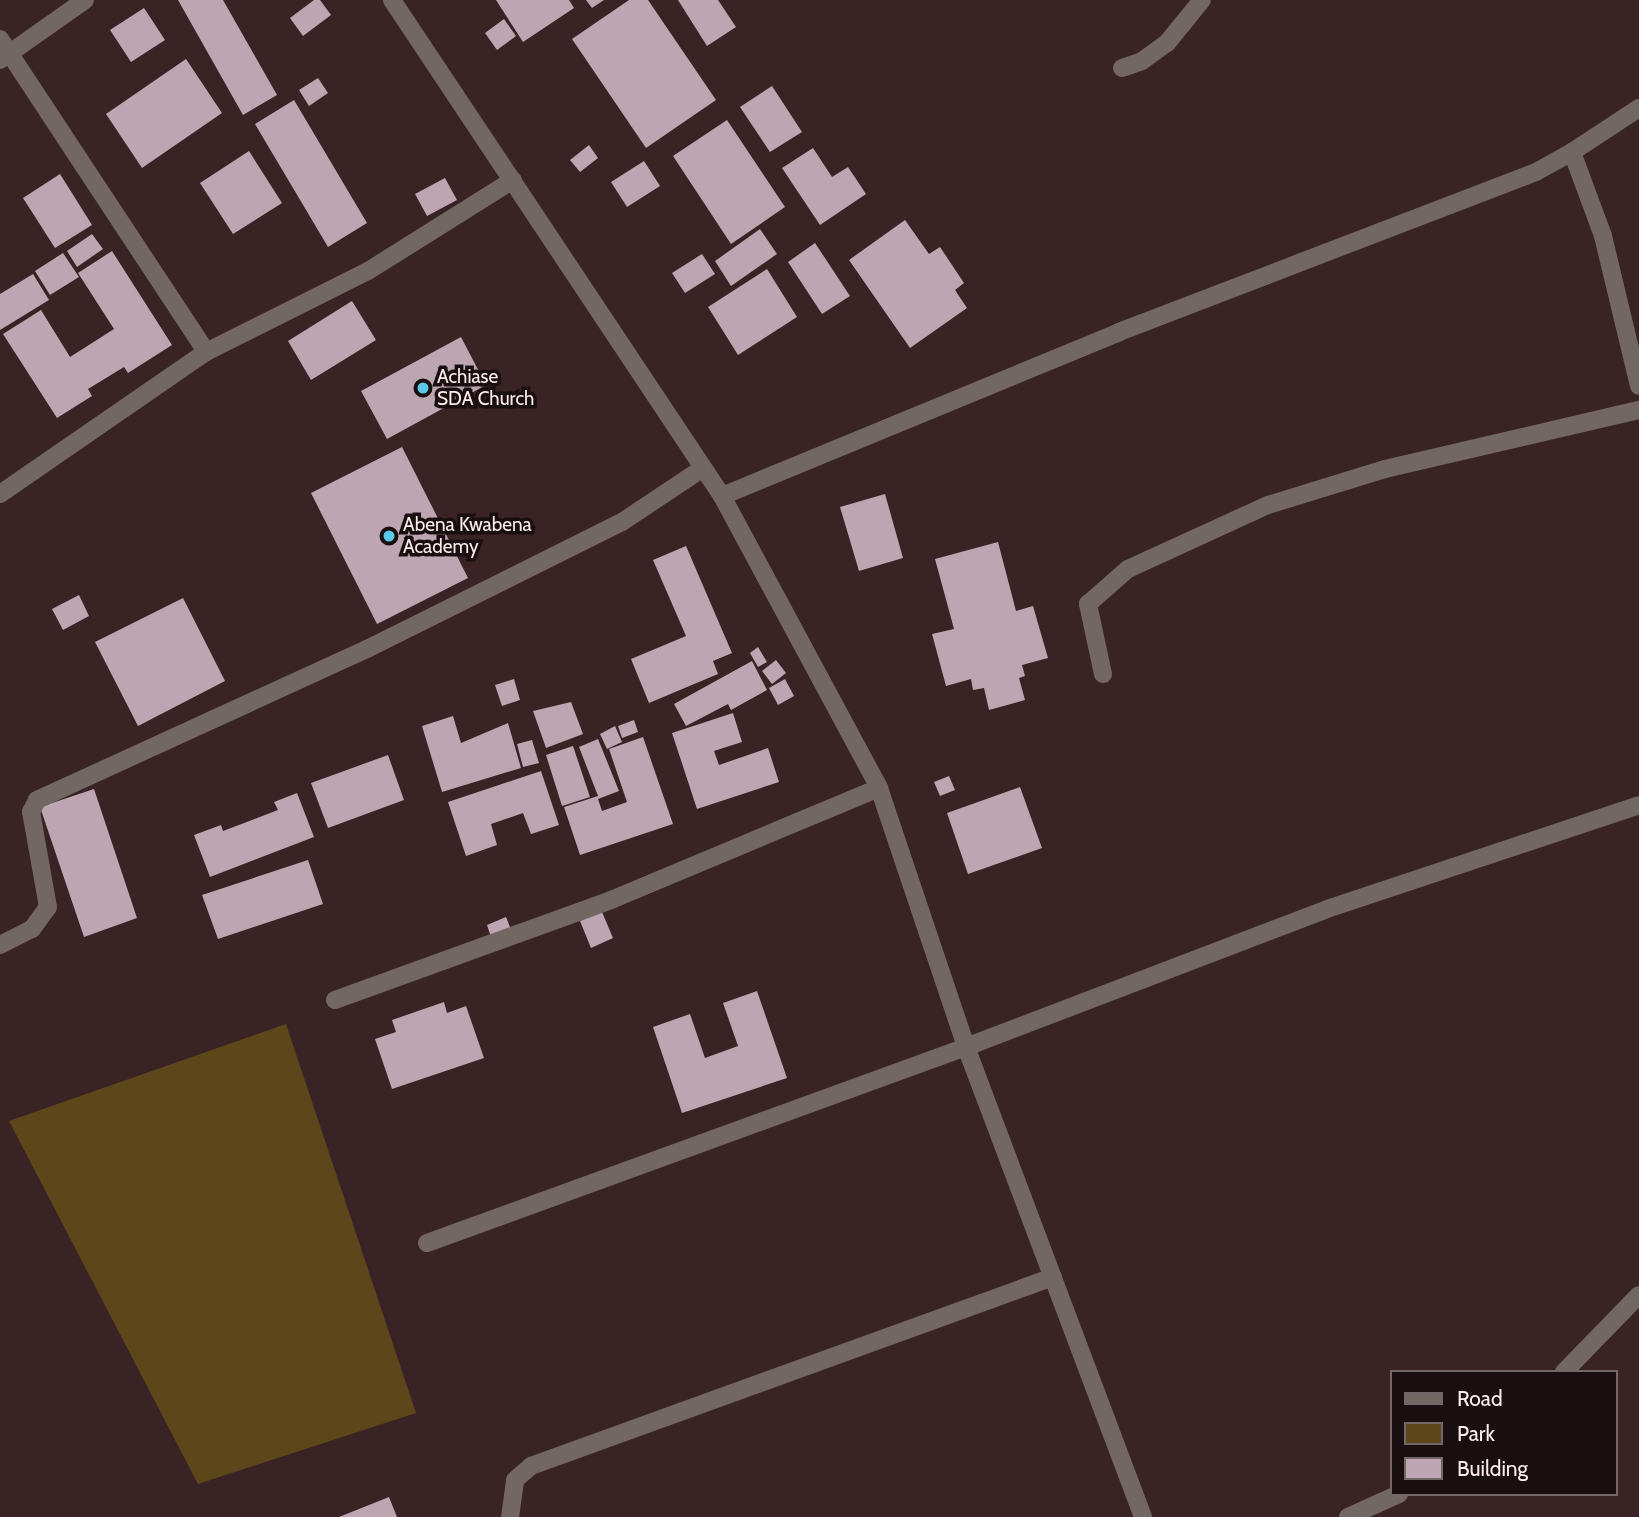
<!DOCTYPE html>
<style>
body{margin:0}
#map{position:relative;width:1639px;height:1517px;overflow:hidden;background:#3a2324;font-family:Cabin,sans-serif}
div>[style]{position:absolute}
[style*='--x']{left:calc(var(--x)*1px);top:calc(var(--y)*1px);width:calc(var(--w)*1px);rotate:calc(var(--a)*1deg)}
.green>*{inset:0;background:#5e461b}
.building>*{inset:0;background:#bea5b2}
.street>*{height:18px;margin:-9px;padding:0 9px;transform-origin:9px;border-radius:9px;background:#726762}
.dots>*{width:19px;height:19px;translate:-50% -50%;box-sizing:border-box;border:4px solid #1a0f10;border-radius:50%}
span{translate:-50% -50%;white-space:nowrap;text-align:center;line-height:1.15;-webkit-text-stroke:7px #1a0f10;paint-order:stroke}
.poi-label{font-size:19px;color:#fcecec}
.left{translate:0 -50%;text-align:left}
.legend{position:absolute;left:1390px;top:1370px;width:228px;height:126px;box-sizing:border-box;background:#1a0f10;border:2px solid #746768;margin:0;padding:9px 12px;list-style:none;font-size:21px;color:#fcecec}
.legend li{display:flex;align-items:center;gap:14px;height:35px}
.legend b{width:35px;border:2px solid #746768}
</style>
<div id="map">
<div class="green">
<i style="clip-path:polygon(286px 1024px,416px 1413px,198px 1484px,9px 1121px)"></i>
</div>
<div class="building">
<i style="clip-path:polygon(178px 0,223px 0,277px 95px,243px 115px)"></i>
<i style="clip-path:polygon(314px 0,320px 0,331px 15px,303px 36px,290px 18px)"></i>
<i style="clip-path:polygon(496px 0,569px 0,574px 8px,523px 42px)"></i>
<i style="clip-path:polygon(586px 0,604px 0,592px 8px)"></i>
<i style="clip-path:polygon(629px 0,648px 0,716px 100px,646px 148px,572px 39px)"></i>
<i style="clip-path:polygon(678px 0,718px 0,736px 27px,707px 46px)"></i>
<i style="clip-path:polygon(144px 8px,165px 40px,131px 62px,110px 30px)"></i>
<i style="clip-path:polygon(504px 19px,516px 36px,497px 50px,485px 33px)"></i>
<i style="clip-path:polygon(186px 59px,222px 113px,142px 168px,106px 114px)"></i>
<i style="clip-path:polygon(318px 78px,328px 93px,309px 106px,299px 90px)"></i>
<i style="clip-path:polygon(772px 86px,802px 132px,770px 152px,740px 107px)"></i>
<i style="clip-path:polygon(294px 100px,367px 223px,328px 247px,255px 124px)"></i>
<i style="clip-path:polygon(727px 120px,785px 207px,731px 244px,673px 156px)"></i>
<i style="clip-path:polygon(589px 145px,598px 158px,580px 172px,570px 160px)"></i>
<i style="clip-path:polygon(813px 148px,832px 177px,848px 167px,866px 194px,820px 225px,782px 168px)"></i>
<i style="clip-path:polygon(249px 151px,282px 203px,233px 234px,200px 183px)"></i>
<i style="clip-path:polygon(644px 161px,660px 186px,627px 207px,611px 182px)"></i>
<i style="clip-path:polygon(60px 174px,92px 225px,55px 248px,23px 198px)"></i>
<i style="clip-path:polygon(445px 178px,457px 200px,427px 216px,415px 194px)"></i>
<i style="clip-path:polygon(905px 220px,929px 254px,940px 247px,964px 283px,955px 290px,967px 308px,910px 348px,849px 260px)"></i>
<i style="clip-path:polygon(760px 229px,777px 254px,731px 286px,715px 261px)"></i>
<i style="clip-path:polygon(92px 234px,103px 249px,77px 267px,67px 251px)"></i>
<i style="clip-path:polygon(815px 243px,850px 296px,822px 314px,788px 262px)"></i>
<i style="clip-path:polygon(112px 251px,172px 345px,128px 373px,124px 367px,88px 389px,92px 396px,57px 418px,3px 334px,41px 310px,70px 357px,114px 329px,78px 273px)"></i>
<i style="clip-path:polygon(63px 253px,79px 277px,50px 295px,35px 271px)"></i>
<i style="clip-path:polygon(702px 254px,715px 274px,685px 293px,672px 273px)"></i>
<i style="clip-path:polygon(767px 269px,797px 317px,738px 355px,708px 307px)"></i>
<i style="clip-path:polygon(33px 274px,49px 300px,0 330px,0 294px)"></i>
<i style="clip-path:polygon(352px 301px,376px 340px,311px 380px,288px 341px)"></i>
<i style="clip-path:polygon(461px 337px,486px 385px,387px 439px,361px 391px)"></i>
<i style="clip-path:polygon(402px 447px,468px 578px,377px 624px,311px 493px)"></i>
<i style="clip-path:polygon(885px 494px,903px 558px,859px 571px,840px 507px)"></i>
<i style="clip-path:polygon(998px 542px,1016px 611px,1033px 606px,1048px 658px,1022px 665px,1025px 676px,1019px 678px,1025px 700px,989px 710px,984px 688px,973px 690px,971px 679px,946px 686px,932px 634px,954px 629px,935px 559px)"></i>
<i style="clip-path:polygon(686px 546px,732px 653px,713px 661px,718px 674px,649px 703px,631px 659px,686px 636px,653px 560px)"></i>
<i style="clip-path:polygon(79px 595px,89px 616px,63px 630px,52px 609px)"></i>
<i style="clip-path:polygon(183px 598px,225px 681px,138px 726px,95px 642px)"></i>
<i style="clip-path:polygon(758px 647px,767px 662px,758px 667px,750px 653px)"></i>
<i style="clip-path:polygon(776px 660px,786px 673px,772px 684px,762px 671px)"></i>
<i style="clip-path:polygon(752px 661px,767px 690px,731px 710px,728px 704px,686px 726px,674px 704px)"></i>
<i style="clip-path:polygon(514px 679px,520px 700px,502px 706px,495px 685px)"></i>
<i style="clip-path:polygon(785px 679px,794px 696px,778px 705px,769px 688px)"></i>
<i style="clip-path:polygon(571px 702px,583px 734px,546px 748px,533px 711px)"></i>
<i style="clip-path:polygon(733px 713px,742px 742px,714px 751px,719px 765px,768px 748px,779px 782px,697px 809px,672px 733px)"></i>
<i style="clip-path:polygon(453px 716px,461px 743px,508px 723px,521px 768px,442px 792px,422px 726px)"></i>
<i style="clip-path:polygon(634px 720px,638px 732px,622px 738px,618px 726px)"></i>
<i style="clip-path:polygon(615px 726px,622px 742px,607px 749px,600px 734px)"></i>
<i style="clip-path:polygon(643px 737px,673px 824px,580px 855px,564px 807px,598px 796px,579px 747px,598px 739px,619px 791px,598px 799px,602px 811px,627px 802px,609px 749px)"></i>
<i style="clip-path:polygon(532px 740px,539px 763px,523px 767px,517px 744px)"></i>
<i style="clip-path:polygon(573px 746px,590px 797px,562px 806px,546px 755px)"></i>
<i style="clip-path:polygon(388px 755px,404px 800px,328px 828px,311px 783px)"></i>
<i style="clip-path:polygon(541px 771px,559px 825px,531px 834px,523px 813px,491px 824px,497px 845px,466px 856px,448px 802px)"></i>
<i style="clip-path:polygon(949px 776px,955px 790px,940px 796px,934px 782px)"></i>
<i style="clip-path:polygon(1020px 787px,1042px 848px,968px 874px,947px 813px)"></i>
<i style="clip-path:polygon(94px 789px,137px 918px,84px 937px,40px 807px)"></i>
<i style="clip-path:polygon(297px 793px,314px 837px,210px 877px,194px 835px,221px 825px,223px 831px,278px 810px,274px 802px)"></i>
<i style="clip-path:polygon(308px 860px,323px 904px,218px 939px,202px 895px)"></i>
<i style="clip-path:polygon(602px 912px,613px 938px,591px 948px,580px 921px)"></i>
<i style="clip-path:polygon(506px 917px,512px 932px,492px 940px,487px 925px)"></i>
<i style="clip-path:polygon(757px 991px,787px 1078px,682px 1113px,653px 1027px,690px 1014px,705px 1058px,738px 1046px,723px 1003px)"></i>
<i style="clip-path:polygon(444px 1002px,447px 1013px,466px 1006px,484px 1058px,392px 1089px,375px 1039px,396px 1032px,392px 1020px)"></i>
<i style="clip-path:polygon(389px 1497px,397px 1517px,339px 1517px)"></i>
</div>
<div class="street">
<i style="--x:392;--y:0;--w:596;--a:56.36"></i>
<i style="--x:722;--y:496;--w:332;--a:61.7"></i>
<i style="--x:879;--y:788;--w:273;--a:71.4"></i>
<i style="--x:966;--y:1047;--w:502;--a:69.36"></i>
<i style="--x:0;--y:39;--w:375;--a:56.6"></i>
<i style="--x:0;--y:60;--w:104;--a:-35.2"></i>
<i style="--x:1122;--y:68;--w:21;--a:-19"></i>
<i style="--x:1142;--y:61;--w:31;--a:-36"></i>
<i style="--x:1167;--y:43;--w:55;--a:-50.9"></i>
<i style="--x:1572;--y:152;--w:80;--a:-33.3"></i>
<i style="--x:0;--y:494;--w:250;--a:-34.6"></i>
<i style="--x:206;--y:352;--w:181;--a:-26.6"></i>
<i style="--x:368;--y:271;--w:171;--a:-32.1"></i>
<i style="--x:722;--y:496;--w:430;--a:-22.4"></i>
<i style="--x:1119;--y:332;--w:447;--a:-21"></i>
<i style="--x:1536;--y:172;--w:41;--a:-29.1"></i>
<i style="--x:1572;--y:152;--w:90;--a:69.7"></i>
<i style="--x:1603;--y:236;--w:154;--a:76.5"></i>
<i style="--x:1103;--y:674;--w:72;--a:-102.1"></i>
<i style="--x:1088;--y:604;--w:53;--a:-41.2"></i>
<i style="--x:1128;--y:569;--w:154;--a:-24.6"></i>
<i style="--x:1268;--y:505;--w:122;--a:-17.1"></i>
<i style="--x:1385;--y:469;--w:261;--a:-13.1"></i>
<i style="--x:0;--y:945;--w:36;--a:-27"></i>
<i style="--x:32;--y:929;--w:27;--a:-54"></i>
<i style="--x:48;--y:907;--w:97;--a:-100.1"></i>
<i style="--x:31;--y:812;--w:13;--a:-63"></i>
<i style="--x:37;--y:800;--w:363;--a:-24.6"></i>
<i style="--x:367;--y:649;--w:285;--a:-26.5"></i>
<i style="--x:622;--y:522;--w:97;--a:-33.7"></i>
<i style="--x:335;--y:1000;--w:294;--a:-19.9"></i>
<i style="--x:611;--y:900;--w:290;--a:-22.7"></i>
<i style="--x:427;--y:1243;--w:574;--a:-19.98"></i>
<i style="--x:966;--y:1047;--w:386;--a:-20.9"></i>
<i style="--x:1327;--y:909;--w:329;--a:-18.4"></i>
<i style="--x:1564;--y:1372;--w:107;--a:-45.8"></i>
<i style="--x:510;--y:1517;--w:37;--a:-82"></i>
<i style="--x:515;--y:1480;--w:21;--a:-41"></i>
<i style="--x:531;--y:1466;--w:555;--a:-19.9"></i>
<i style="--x:1348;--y:1517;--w:56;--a:-24.3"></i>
</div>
<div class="dots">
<i style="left:423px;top:388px;background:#5bc8e7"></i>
<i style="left:389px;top:536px;background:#5bc8e7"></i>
</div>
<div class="poi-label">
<span class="left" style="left:437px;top:388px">Achiase<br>SDA Church</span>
<span class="left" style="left:403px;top:536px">Abena Kwabena<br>Academy</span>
</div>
<ul class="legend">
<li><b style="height:9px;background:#726762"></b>Road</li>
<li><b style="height:19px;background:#5e461b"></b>Park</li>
<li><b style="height:19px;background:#bea5b2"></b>Building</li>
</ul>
</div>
